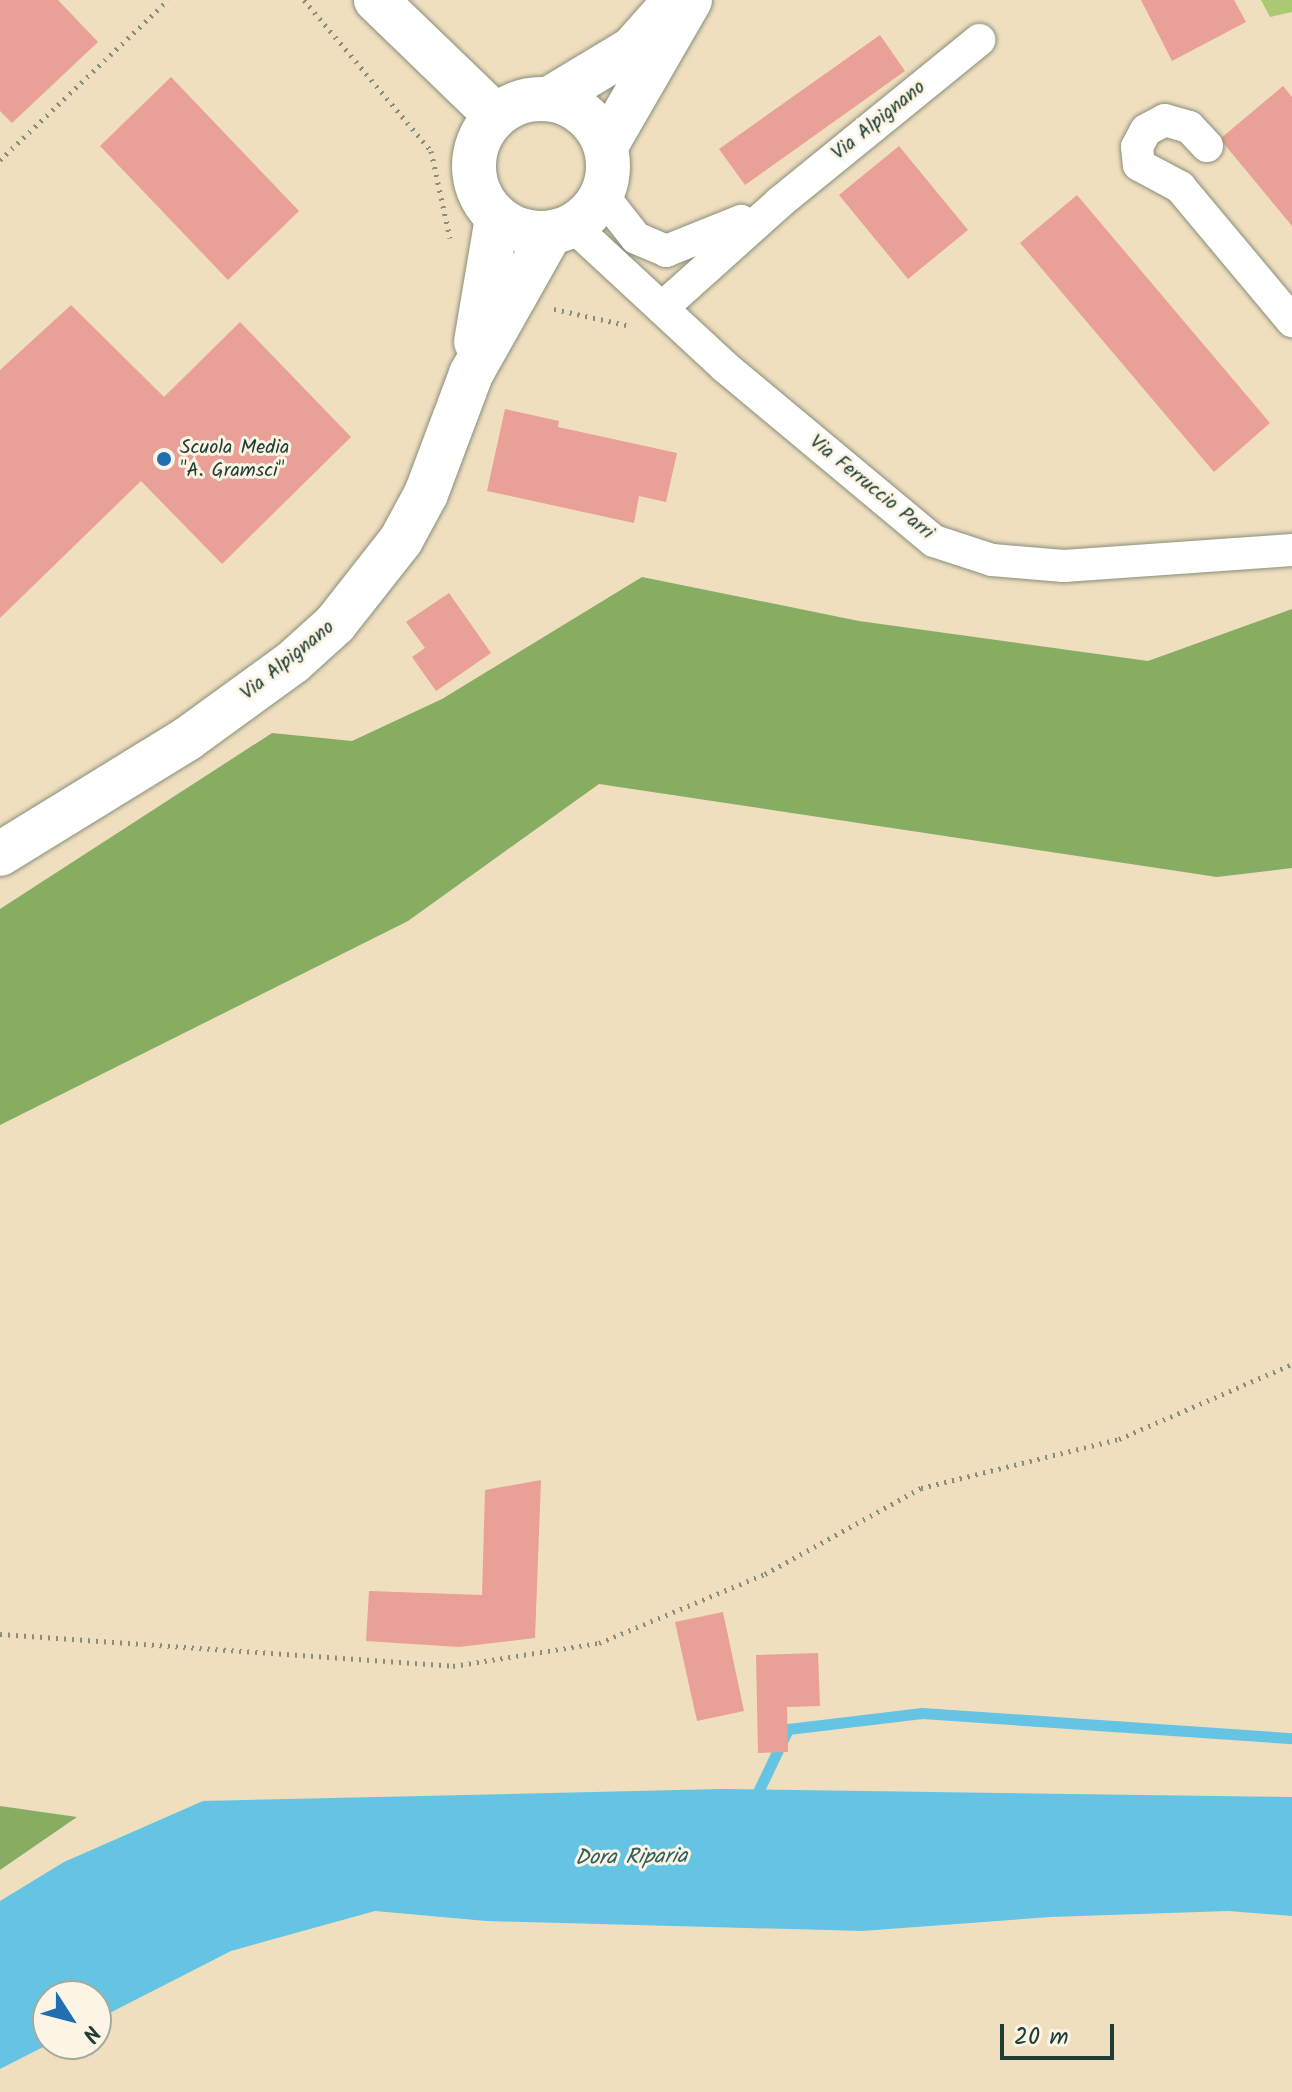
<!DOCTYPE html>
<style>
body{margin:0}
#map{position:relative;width:1292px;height:2092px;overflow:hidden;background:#f0dfbf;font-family:Kalam,sans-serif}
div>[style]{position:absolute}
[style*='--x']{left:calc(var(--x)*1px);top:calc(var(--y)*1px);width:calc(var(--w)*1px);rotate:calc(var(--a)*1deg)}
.green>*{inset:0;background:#aac971}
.forest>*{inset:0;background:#87ad63}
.water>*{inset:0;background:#65c4e3}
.stream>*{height:11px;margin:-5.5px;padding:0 5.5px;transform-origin:5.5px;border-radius:5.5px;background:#65c4e3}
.building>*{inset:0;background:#e8a097}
.path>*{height:5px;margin-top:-2.5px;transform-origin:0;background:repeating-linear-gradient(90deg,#888e7a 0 2px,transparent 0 8px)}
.roads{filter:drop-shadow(0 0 2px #888e7a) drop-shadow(0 0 2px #888e7a)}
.street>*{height:32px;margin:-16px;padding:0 16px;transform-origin:16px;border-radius:16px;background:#fff}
.secondary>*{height:44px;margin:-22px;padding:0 22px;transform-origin:22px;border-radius:22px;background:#fff}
.secondary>.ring{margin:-22px;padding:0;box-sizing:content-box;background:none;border:44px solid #fff;border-radius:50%}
.dots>*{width:22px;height:22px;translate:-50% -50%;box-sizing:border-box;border:4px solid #fcf5e5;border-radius:50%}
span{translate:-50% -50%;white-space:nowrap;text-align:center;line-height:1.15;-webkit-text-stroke:6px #fcf5e5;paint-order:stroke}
.street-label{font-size:20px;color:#1f3d34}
.poi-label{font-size:20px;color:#1f3d34}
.left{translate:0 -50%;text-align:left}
.water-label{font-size:22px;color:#305f60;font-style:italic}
.north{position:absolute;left:32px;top:1980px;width:80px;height:80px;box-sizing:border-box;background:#fcf5e5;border:2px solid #a4ab9e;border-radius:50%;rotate:126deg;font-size:22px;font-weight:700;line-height:32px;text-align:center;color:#1f3d34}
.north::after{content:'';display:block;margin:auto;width:28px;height:36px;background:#1f6fb2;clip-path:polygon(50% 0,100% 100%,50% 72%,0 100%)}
.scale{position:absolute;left:1000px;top:2024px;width:114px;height:36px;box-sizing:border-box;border:4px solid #1f3d34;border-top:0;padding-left:10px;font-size:24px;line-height:28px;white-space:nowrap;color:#1f3d34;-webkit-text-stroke:6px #fcf5e5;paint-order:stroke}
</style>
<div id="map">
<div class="green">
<i style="clip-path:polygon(1261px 0,1292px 0,1292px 12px,1270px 17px)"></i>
</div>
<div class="forest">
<i style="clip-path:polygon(642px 577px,859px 621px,1148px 661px,1292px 609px,1292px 868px,1217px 877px,599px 784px,408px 921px,0 1125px,0 909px,272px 733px,352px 741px,442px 699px)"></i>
<i style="clip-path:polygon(0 1806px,77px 1817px,0 1870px)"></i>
</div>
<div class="water">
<i style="clip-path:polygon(721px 1789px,1292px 1797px,1292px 1916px,1228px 1911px,1051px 1917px,862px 1931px,486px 1921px,375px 1911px,231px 1951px,96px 2020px,96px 1996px,48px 1996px,49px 2044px,0 2069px,0 1901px,64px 1862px,203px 1801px)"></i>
</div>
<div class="stream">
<i style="--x:755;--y:1798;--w:76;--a:-64.4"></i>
<i style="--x:788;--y:1729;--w:135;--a:-6.8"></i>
<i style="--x:922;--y:1713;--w:371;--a:3.9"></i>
</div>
<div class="building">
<i style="clip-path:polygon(0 0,58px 0,98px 42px,12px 123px,0 111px)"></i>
<i style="clip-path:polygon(1141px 0,1234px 0,1246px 22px,1172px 61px)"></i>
<i style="clip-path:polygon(880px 35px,905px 71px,745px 185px,719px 149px)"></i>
<i style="clip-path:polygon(171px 77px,299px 211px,228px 280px,100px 146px)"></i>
<i style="clip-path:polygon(1283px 86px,1292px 97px,1292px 226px,1220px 139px)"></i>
<i style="clip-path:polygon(899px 146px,968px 230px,908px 279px,839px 195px)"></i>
<i style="clip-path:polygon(1077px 195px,1270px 423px,1214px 472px,1020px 243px)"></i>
<i style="clip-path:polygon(71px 305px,164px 397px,240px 322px,351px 437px,222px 564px,141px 481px,0 618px,0 370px)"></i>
<i style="clip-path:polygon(505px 409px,559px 421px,558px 427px,677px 453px,666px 502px,639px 496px,634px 523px,487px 491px)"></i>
<i style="clip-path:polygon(449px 593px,491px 653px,436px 691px,412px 657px,425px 648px,406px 622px)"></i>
<i style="clip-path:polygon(541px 1480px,535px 1638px,459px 1647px,366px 1641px,369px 1591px,482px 1595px,485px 1490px)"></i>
<i style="clip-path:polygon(723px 1612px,744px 1711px,697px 1721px,675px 1622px)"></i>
<i style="clip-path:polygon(818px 1653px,820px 1706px,787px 1707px,788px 1752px,758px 1753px,756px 1655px)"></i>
</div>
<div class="path">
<i style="--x:304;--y:0;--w:197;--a:49.9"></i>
<i style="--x:431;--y:151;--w:89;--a:77.7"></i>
<i style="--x:0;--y:160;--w:232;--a:-43.6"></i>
<i style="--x:554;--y:309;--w:74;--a:12.5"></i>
<i style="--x:0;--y:1634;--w:454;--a:4"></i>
<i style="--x:453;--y:1666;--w:148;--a:-9"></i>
<i style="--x:599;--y:1643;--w:180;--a:-22.6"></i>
<i style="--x:765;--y:1574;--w:178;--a:-28.9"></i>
<i style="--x:921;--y:1488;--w:204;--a:-13.9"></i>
<i style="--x:1119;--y:1439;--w:189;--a:-23.4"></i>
</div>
<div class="roads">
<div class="street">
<i style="--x:1207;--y:146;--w:26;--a:-133"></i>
<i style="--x:1189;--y:127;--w:25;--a:-164"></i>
<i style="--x:1165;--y:120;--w:21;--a:152"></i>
<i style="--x:1146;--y:130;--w:19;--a:118"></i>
<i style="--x:1137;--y:147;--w:18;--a:84"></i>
<i style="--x:1139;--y:165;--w:47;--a:28.2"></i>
<i style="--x:1180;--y:187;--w:175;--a:50.1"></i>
<i style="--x:603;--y:196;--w:53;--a:51.8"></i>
<i style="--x:636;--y:238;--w:33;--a:23"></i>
<i style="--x:666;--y:251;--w:81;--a:-21.8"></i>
<i style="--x:573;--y:226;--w:207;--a:42.8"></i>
<i style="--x:725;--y:367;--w:272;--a:39.8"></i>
<i style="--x:934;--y:541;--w:61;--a:18.1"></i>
<i style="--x:992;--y:560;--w:72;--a:4.8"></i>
<i style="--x:1064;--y:566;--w:229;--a:-4"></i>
<i style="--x:662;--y:308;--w:159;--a:-41.9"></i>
<i style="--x:780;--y:202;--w:257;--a:-39.1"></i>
</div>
<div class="secondary">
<i style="--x:376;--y:0;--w:165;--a:44"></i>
<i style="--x:552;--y:97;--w:93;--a:-31"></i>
<i style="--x:632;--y:49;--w:48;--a:-48.4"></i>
<i class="ring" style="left:474px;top:99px;width:90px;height:90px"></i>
<i style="--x:607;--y:144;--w:166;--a:-60"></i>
<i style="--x:476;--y:342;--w:126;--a:-80.4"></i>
<i style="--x:0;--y:854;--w:220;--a:-31.6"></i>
<i style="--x:187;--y:739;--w:131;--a:-36"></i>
<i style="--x:293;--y:662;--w:57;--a:-42.1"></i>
<i style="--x:335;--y:624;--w:107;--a:-51.8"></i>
<i style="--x:401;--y:540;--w:52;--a:-61.5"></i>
<i style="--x:426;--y:494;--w:128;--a:-69.4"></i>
<i style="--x:471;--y:374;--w:161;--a:-60.6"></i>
</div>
</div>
<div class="dots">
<i style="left:164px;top:459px;background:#1f6fb2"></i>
</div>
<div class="street-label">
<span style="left:879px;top:121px;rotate:-39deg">Via Alpignano</span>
<span style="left:871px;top:488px;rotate:39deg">Via Ferruccio Parri</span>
<span style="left:288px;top:661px;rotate:-39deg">Via Alpignano</span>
</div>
<div class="poi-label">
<span class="left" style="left:180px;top:460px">Scuola Media<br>"A. Gramsci"</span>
</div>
<div class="water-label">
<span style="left:631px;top:1858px;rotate:-1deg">Dora Riparia</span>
</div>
<div class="north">N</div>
<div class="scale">20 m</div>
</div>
